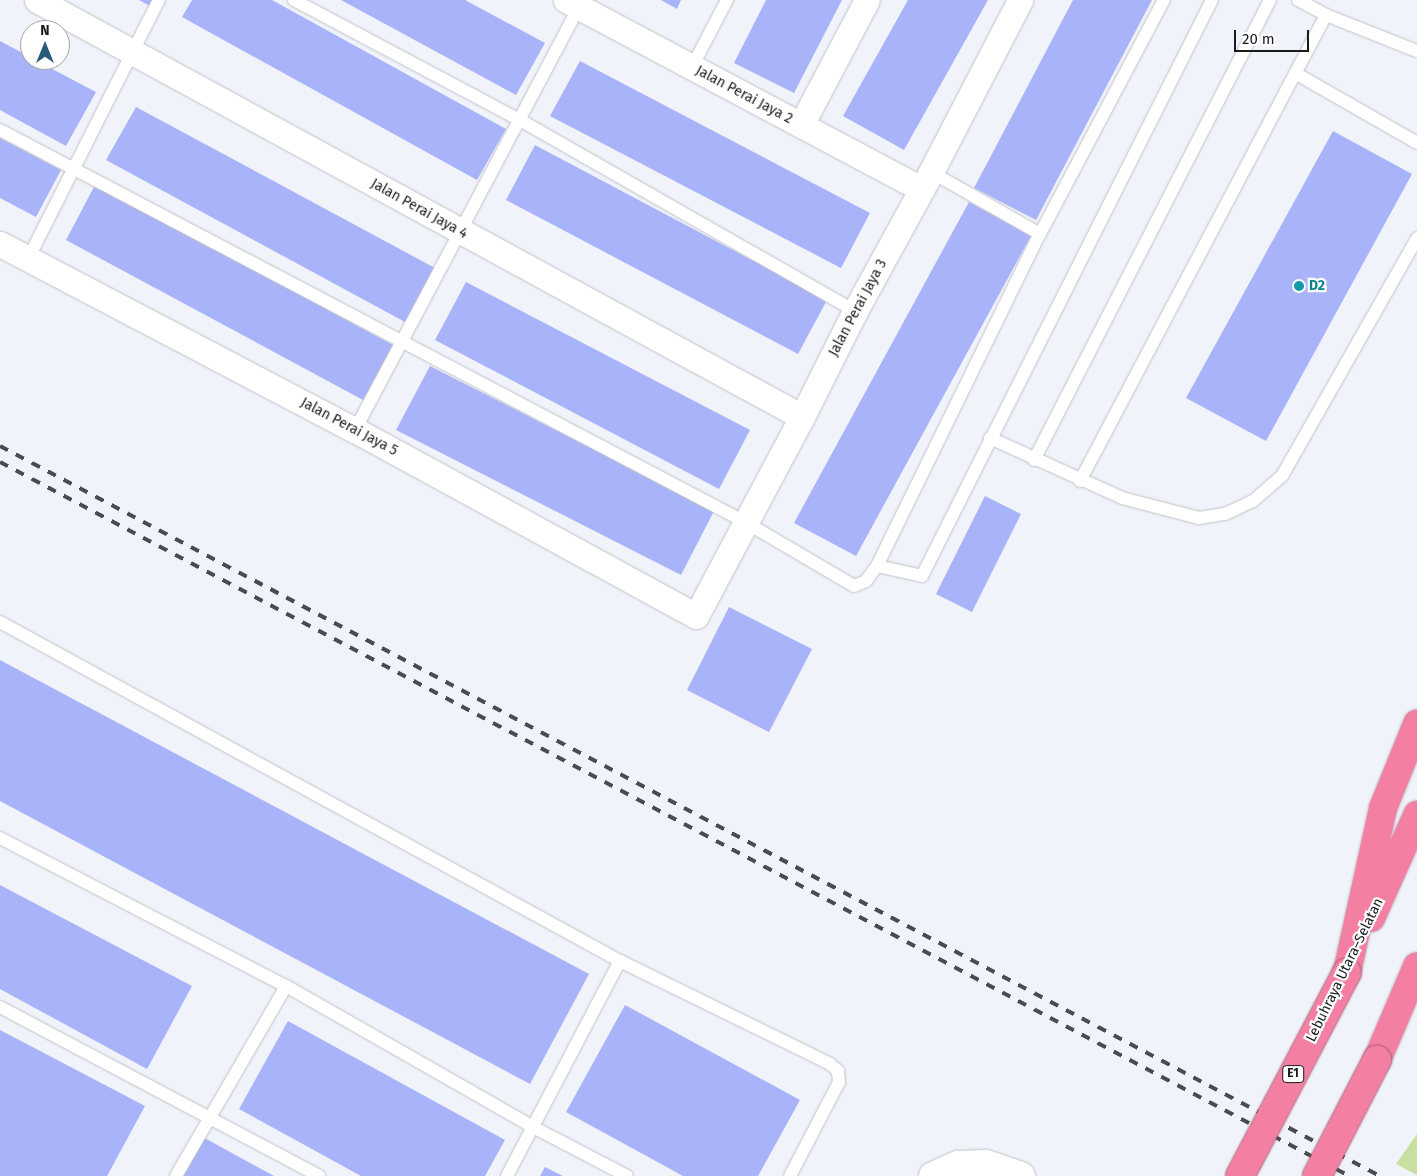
<!DOCTYPE html>
<meta charset="utf-8">
<style>
body{margin:0}
#map{position:relative;width:1417px;height:1176px;overflow:hidden;background:#f1f3fa;font-family:"Fira Sans",sans-serif}
div>[style]{position:absolute}
[style*='--x']{left:calc(var(--x)*1px);top:calc(var(--y)*1px);width:calc(var(--w)*1px);rotate:calc(var(--a)*1deg)}
.green>*{inset:0;background:#c8df9f}
.building>*{inset:0;background:#a8b3f9}
.roads{filter:drop-shadow(0 0 1px #c1c2c9) drop-shadow(0 0 1px #c1c2c9)}
.service>*{height:12px;margin:-6px;padding:0 6px;transform-origin:6px;border-radius:6px;background:#fff}
.minor>*{height:25px;margin:-12.5px;padding:0 12.5px;transform-origin:12.5px;border-radius:12.5px;background:#fff}
.tertiary>*{height:28px;margin:-14px;padding:0 14px;transform-origin:14px;border-radius:14px;background:#fff}
.motorway>*{height:28px;margin:-14px;padding:0 14px;transform-origin:14px;border-radius:14px;background:#f380a2}
.rail>*{height:4px;margin-top:-2px;transform-origin:0;background:repeating-linear-gradient(90deg,#4a4b4e 0 9px,transparent 0 18px)}
.bridges{filter:drop-shadow(0 0 1px #a75c73) drop-shadow(0 0 1px #a75c73)}
.motorway-bridge>*{height:28px;margin:-14px;padding:0 14px;transform-origin:14px;border-radius:14px;background:#f380a2}
.dots>*{width:14px;height:14px;translate:-50% -50%;box-sizing:border-box;border:2px solid #fff;border-radius:50%}
span{translate:-50% -50%;white-space:nowrap;text-align:center;line-height:1.15;-webkit-text-stroke:4.5px #fff;paint-order:stroke}
.shield-label span{padding:1px 4px;background:#fff;border:1px solid;border-radius:4px;-webkit-text-stroke-width:0}
.shield-label{font-size:12px;color:#191a1c;font-weight:700}
.street-label{font-size:14px;color:#191a1c}
.culture-label{font-size:14px;color:#0d838f;font-weight:700}
.left{translate:0 -50%;text-align:left}
.north{position:absolute;left:20px;top:20px;width:50px;height:50px;box-sizing:border-box;background:#fff;border:1px solid #a3a3a4;border-radius:50%;rotate:0deg;font-size:14px;font-weight:700;line-height:20px;text-align:center;color:#191a1c}
.north::after{content:'';display:block;margin:auto;width:18px;height:22px;background:#275c78;clip-path:polygon(50% 0,100% 100%,50% 72%,0 100%)}
.scale{position:absolute;left:1234px;top:30px;width:75px;height:22px;box-sizing:border-box;border:2px solid #191a1c;border-top:0;padding-left:6px;font-size:15px;line-height:18px;white-space:nowrap;color:#191a1c;-webkit-text-stroke:4px #fff;paint-order:stroke}
</style>
<div id="map">
<div class="green">
<i style="clip-path:polygon(1417px 1134px,1417px 1175px,1396px 1164px)"></i>
</div>
<div class="building">
<i style="clip-path:polygon(139px 0,153px 0,150px 6px)"></i>
<i style="clip-path:polygon(192px 0,272px 0,506px 129px,477px 180px,182px 17px)"></i>
<i style="clip-path:polygon(341px 0,465px 0,545px 43px,516px 95px)"></i>
<i style="clip-path:polygon(661px 0,681px 0,677px 9px)"></i>
<i style="clip-path:polygon(766px 0,842px 0,794px 93px,734px 63px)"></i>
<i style="clip-path:polygon(908px 0,988px 0,904px 150px,843px 116px)"></i>
<i style="clip-path:polygon(1073px 0,1152px 0,1036px 220px,974px 188px)"></i>
<i style="clip-path:polygon(0 41px,30px 57px,30px 60px,35px 60px,96px 92px,66px 146px,0 110px)"></i>
<i style="clip-path:polygon(580px 61px,870px 213px,841px 268px,550px 116px)"></i>
<i style="clip-path:polygon(136px 107px,435px 268px,405px 322px,106px 160px)"></i>
<i style="clip-path:polygon(1333px 131px,1412px 174px,1266px 441px,1186px 398px)"></i>
<i style="clip-path:polygon(0 138px,61px 170px,36px 217px,0 198px)"></i>
<i style="clip-path:polygon(535px 145px,827px 300px,798px 354px,506px 200px)"></i>
<i style="clip-path:polygon(95px 185px,393px 345px,363px 400px,66px 240px)"></i>
<i style="clip-path:polygon(969px 202px,1031px 236px,856px 556px,794px 523px)"></i>
<i style="clip-path:polygon(466px 282px,750px 430px,719px 489px,435px 340px)"></i>
<i style="clip-path:polygon(430px 366px,714px 511px,681px 575px,396px 430px)"></i>
<i style="clip-path:polygon(985px 496px,1021px 514px,972px 612px,936px 594px)"></i>
<i style="clip-path:polygon(729px 607px,812px 649px,769px 732px,687px 690px)"></i>
<i style="clip-path:polygon(0 660px,589px 974px,530px 1084px,0 801px)"></i>
<i style="clip-path:polygon(0 885px,192px 986px,147px 1069px,0 989px)"></i>
<i style="clip-path:polygon(625px 1005px,800px 1100px,758px 1176px,683px 1176px,566px 1112px)"></i>
<i style="clip-path:polygon(288px 1021px,505px 1140px,485px 1176px,361px 1176px,239px 1109px)"></i>
<i style="clip-path:polygon(0 1030px,145px 1106px,107px 1176px,0 1176px)"></i>
<i style="clip-path:polygon(201px 1136px,274px 1176px,179px 1176px)"></i>
<i style="clip-path:polygon(545px 1167px,563px 1176px,540px 1176px)"></i>
</div>
<div class="roads">
<div class="service">
<i style="--x:294;--y:0;--w:256;--a:28"></i>
<i style="--x:520;--y:120;--w:386;--a:29.7"></i>
<i style="--x:1298;--y:0;--w:32;--a:28"></i>
<i style="--x:1326;--y:15;--w:98;--a:21.6"></i>
<i style="--x:692;--y:67;--w:76;--a:-62.4"></i>
<i style="--x:1295;--y:73;--w:141;--a:29.8"></i>
<i style="--x:0;--y:130;--w:842;--a:27.75"></i>
<i style="--x:745;--y:522;--w:126;--a:30.4"></i>
<i style="--x:854;--y:586;--w:13;--a:-23"></i>
<i style="--x:866;--y:581;--w:19;--a:-54"></i>
<i style="--x:877;--y:566;--w:370;--a:-63.9"></i>
<i style="--x:1040;--y:234;--w:265;--a:-62.1"></i>
<i style="--x:931;--y:172;--w:125;--a:29.6"></i>
<i style="--x:28;--y:259;--w:290;--a:-63.2"></i>
<i style="--x:355;--y:430;--w:483;--a:-62.1"></i>
<i style="--x:990;--y:438;--w:145;--a:24.4"></i>
<i style="--x:1122;--y:498;--w:80;--a:14.6"></i>
<i style="--x:1199;--y:518;--w:26;--a:-9"></i>
<i style="--x:1225;--y:514;--w:31;--a:-25"></i>
<i style="--x:1253;--y:501;--w:38;--a:-41"></i>
<i style="--x:1282;--y:476;--w:274;--a:-60.4"></i>
<i style="--x:1034;--y:460;--w:517;--a:-62.84"></i>
<i style="--x:1080;--y:481;--w:527;--a:-62.17"></i>
<i style="--x:877;--y:566;--w:46;--a:12.5"></i>
<i style="--x:922;--y:576;--w:645;--a:-63.28"></i>
<i style="--x:0;--y:622;--w:707;--a:28.67"></i>
<i style="--x:620;--y:961;--w:234;--a:26.1"></i>
<i style="--x:830;--y:1064;--w:11;--a:41"></i>
<i style="--x:838;--y:1071;--w:11;--a:85"></i>
<i style="--x:839;--y:1082;--w:106;--a:117.5"></i>
<i style="--x:0;--y:838;--w:322;--a:27.4"></i>
<i style="--x:286;--y:986;--w:282;--a:29.7"></i>
<i style="--x:531;--y:1126;--w:108;--a:27.5"></i>
<i style="--x:0;--y:1007;--w:361;--a:27.9"></i>
<i style="--x:176;--y:1176;--w:220;--a:-59.9"></i>
<i style="--x:507;--y:1176;--w:243;--a:-62.3"></i>
</div>
<div class="minor">
<i style="--x:37;--y:0;--w:871;--a:28.59"></i>
<i style="--x:566;--y:0;--w:403;--a:28"></i>
<i style="--x:801;--y:125;--w:141;--a:-62.2"></i>
<i style="--x:0;--y:244;--w:401;--a:27.7"></i>
<i style="--x:355;--y:430;--w:388;--a:28.6"></i>
<i style="--x:696;--y:616;--w:225;--a:-62"></i>
<i style="--x:802;--y:417;--w:119;--a:-63.4"></i>
<i style="--x:855;--y:311;--w:158;--a:-61.3"></i>
<i style="--x:931;--y:172;--w:194;--a:-62.6"></i>
</div>
<div class="tertiary">
<i style="--x:933;--y:1176;--w:27;--a:-24"></i>
<i style="--x:958;--y:1165;--w:28;--a:-2"></i>
<i style="--x:986;--y:1164;--w:37;--a:19"></i>
</div>
<div class="motorway">
<i style="--x:1371;--y:918;--w:113;--a:-65.9"></i>
<i style="--x:1347;--y:972;--w:168;--a:-77.6"></i>
<i style="--x:1383;--y:808;--w:91;--a:-68"></i>
<i style="--x:1377;--y:1060;--w:102;--a:-66.9"></i>
</div>
</div>
<div class="rail">
<i style="--x:0;--y:446;--w:1561;--a:27.88"></i>
<i style="--x:0;--y:462;--w:1526;--a:27.89"></i>
</div>
<div class="bridges">
<div class="motorway-bridge">
<i style="--x:1240;--y:1176;--w:230;--a:-62.3"></i>
<i style="--x:1317;--y:1176;--w:131;--a:-62.7"></i>
</div>
</div>
<div class="dots">
<i style="left:1299px;top:286px;background:#0f9aa8"></i>
</div>
<div class="shield-label">
<span style="left:1293px;top:1074px">E1</span>
</div>
<div class="street-label">
<span style="left:744px;top:95px;rotate:28deg">Jalan Perai Jaya 2</span>
<span style="left:419px;top:209px;rotate:29deg">Jalan Perai Jaya 4</span>
<span style="left:858px;top:308px;rotate:-62deg">Jalan Perai Jaya 3</span>
<span style="left:349px;top:427px;rotate:28deg">Jalan Perai Jaya 5</span>
<span style="left:1345px;top:970px;rotate:-64deg">Lebuhraya Utara–Selatan</span>
</div>
<div class="culture-label">
<span class="left" style="left:1309px;top:286px">D2</span>
</div>
<div class="north">N</div>
<div class="scale">20 m</div>
</div>
